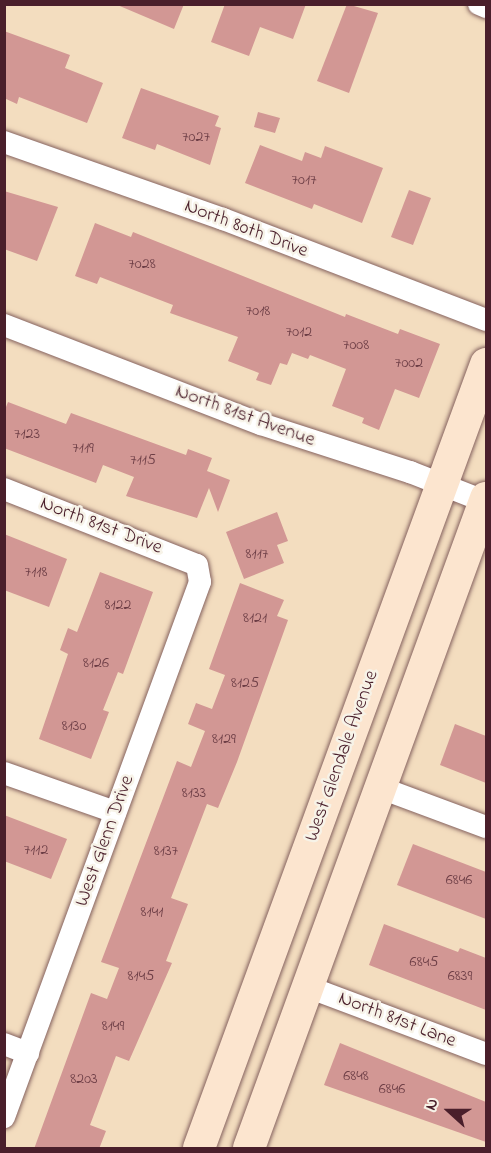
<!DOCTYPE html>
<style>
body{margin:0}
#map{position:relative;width:491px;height:1153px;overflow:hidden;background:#f3ddbf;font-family:"Indie Flower",sans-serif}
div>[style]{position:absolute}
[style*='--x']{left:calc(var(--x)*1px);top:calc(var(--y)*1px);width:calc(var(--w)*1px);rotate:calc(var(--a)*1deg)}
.building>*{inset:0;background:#d29794}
.roads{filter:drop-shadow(0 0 2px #85625f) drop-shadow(0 0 2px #85625f)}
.street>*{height:22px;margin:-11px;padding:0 11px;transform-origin:11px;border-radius:11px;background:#fff}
.secondary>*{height:32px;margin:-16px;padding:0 16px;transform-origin:16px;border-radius:16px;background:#fce5cf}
span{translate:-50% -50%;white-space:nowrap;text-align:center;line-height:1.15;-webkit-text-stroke:5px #f7f3e8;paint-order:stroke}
.number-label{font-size:16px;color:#6c3d45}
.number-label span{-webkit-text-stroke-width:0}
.street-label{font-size:20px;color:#4a1f2b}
.frame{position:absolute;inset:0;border:6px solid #4a1f2b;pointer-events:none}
.north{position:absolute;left:419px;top:1081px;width:60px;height:60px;-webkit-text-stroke:4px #f7f3e8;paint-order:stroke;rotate:291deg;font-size:16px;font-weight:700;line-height:24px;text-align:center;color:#4a1f2b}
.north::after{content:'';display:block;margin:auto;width:21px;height:27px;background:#4a1f2b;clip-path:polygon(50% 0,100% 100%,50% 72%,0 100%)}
</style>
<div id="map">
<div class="building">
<i style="clip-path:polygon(115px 4px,184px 4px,174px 29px)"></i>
<i style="clip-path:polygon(225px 4px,306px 4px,293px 39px,260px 27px,249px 56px,211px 42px)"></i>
<i style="clip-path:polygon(347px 4px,378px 13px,349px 93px,317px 81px)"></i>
<i style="clip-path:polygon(4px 31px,70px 55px,65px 68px,103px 83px,87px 123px,19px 97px,17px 104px,4px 98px)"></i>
<i style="clip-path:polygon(141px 88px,219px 116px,215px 126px,221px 128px,210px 165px,157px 144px,155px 150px,122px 138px)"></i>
<i style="clip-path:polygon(258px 112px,280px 118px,275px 133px,254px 127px)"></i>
<i style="clip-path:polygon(260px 145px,302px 161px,305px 152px,321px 158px,325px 146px,383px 168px,362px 223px,314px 204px,312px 209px,245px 183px)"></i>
<i style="clip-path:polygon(409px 190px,431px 198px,413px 245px,391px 237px)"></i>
<i style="clip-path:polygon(4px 191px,58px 207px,37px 261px,4px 249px)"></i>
<i style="clip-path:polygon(95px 223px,131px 237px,133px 232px,345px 317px,346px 314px,398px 334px,400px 329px,440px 344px,419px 398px,395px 389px,379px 430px,362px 423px,364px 418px,332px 406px,346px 369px,310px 355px,308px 359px,292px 353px,287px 365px,280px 363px,271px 385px,256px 380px,259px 373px,228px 361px,238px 337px,170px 313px,173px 305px,100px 277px,97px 284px,75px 276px)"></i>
<i style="clip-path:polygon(8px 402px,66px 424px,71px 413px,186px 455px,188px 449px,212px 458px,207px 471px,230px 480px,218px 512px,209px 488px,197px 518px,126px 496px,134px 477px,103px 465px,96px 483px,4px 448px,4px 412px)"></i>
<i style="clip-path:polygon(277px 512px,288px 541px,277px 545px,284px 563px,244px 579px,226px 532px)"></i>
<i style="clip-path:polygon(4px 534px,67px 559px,49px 607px,4px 590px)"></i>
<i style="clip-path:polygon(100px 572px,153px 592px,123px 674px,118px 672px,103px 710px,109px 712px,91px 759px,39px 739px,68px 654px,60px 650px,68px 628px,77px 632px)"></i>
<i style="clip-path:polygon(240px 583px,284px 600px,277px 616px,288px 620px,237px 762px,218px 808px,207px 804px,171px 898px,188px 904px,166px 961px,172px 963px,129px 1061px,116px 1056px,90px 1125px,106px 1131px,99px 1149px,34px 1149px,91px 993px,107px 999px,119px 968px,101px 962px,177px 761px,191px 767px,205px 731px,188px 724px,196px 703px,212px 709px,225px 675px,209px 669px)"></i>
<i style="clip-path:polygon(455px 724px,486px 736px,486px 783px,440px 765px)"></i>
<i style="clip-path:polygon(4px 815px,67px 839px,51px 879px,4px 861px)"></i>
<i style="clip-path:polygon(413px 844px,486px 872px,486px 919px,397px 885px)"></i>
<i style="clip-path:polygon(384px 924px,458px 952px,460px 948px,486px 958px,486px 1010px,369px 965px)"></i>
<i style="clip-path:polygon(340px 1043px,486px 1102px,486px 1142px,324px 1085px)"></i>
</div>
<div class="roads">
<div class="street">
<i style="--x:479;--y:4;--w:8;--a:23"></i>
<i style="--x:4;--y:142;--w:232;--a:19.4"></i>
<i style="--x:223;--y:219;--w:282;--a:21"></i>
<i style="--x:4;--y:325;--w:275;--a:21.1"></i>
<i style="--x:261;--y:424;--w:157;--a:17.9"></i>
<i style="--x:410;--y:472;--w:82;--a:21.5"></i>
<i style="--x:4;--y:489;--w:207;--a:21.5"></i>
<i style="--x:197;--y:565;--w:17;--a:80"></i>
<i style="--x:200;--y:582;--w:570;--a:110.12"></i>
<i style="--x:4;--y:773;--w:118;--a:19.4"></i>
<i style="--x:381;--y:788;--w:112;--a:20.4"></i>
<i style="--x:308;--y:987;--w:190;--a:20.6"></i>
<i style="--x:4;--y:1044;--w:26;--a:21"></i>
</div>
<div class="secondary">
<i style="--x:199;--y:1148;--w:835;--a:-69.89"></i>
<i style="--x:249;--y:1148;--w:692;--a:-69.97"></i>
</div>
</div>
<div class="number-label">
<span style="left:196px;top:137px">7027</span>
<span style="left:304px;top:180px">7017</span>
<span style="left:142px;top:264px">7028</span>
<span style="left:258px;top:311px">7018</span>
<span style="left:299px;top:332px">7012</span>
<span style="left:356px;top:345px">7008</span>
<span style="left:409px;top:363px">7002</span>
<span style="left:27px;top:434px">7123</span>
<span style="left:83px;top:448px">7119</span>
<span style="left:143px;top:460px">7115</span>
<span style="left:257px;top:554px">8117</span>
<span style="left:36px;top:572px">7118</span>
<span style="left:118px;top:605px">8122</span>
<span style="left:255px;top:618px">8121</span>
<span style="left:96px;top:663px">8126</span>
<span style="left:245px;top:683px">8125</span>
<span style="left:74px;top:726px">8130</span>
<span style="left:224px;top:739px">8129</span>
<span style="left:194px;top:793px">8133</span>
<span style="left:36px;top:850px">7112</span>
<span style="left:166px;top:851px">8137</span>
<span style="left:459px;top:880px">6846</span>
<span style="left:152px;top:912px">8141</span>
<span style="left:424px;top:962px">6845</span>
<span style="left:141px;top:976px">8145</span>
<span style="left:460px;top:976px">6839</span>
<span style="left:113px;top:1026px">8149</span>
<span style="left:356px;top:1076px">6848</span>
<span style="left:84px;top:1079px">8203</span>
<span style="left:392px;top:1089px">6846</span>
</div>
<div class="street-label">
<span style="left:246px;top:229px;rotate:21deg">North 80th Drive</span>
<span style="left:245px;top:416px;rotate:20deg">North 81st Avenue</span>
<span style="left:101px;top:526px;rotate:21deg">North 81st Drive</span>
<span style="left:342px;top:756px;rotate:-70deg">West Glendale Avenue</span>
<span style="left:105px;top:841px;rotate:-70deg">West Glenn Drive</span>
<span style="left:397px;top:1020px;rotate:21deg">North 81st Lane</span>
</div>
<div class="frame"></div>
<div class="north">N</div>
</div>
